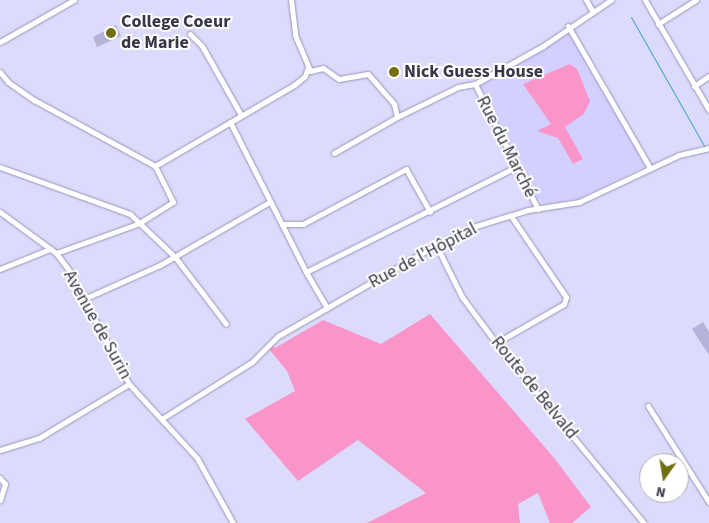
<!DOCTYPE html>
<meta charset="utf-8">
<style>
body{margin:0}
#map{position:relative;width:709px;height:523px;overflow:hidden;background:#dddbfb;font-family:"Source Sans 3",sans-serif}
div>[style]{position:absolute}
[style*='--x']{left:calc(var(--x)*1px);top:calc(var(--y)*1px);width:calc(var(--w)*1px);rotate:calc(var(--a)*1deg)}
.built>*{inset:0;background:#d3d0ff}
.green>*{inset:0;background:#fa95ca}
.stream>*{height:1px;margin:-0.5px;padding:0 0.5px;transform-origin:0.5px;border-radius:0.5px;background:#3ca3cb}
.building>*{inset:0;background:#b5b2d9}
.roads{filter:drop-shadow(0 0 1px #9895bb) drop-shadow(0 0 1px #9895bb)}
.street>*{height:5px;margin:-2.5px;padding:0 2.5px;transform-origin:2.5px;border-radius:2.5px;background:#fff}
.dots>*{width:14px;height:14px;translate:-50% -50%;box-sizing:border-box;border:2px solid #fff;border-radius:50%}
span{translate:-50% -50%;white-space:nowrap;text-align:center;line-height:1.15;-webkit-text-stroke:4px #fff;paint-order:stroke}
.poi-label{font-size:18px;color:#383747;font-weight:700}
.left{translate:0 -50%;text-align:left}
.street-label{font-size:18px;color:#383747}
.north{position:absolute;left:639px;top:453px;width:50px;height:50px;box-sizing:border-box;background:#fff;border:1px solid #afafb5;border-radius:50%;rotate:193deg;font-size:14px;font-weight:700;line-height:20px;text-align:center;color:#383747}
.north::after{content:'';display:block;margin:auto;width:18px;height:22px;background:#726f11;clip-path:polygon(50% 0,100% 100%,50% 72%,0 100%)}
</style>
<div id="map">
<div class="built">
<i style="clip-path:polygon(567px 30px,647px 165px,581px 198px,545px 204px,535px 196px,519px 167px,497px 116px,478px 84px,545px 49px)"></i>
</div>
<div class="green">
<i style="clip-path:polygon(570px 64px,577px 69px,590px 101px,584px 114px,565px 127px,583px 159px,573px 164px,558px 138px,537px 131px,551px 124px,523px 84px)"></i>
<i style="clip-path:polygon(430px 314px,555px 459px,591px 507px,572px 523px,550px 523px,538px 493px,518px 504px,520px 523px,367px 523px,426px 493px,358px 440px,298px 481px,245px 419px,295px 391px,287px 371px,269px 349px,272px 345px,275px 348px,323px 320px,381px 344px)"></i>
</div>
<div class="stream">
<i style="--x:631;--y:17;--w:150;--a:60.4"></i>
</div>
<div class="building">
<i style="clip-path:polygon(116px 25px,121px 36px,97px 47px,93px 37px)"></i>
<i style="clip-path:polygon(703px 322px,709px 332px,709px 355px,692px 329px)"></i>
</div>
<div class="roads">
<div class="street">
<i style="--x:291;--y:0;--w:35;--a:83"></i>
<i style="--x:295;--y:35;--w:39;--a:67"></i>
<i style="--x:310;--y:71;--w:13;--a:-13"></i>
<i style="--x:323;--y:68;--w:19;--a:35"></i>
<i style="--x:339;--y:79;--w:29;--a:-10"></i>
<i style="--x:368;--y:74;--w:40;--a:49"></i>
<i style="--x:394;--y:104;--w:13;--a:77"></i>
<i style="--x:586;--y:0;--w:14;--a:60"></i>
<i style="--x:645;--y:0;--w:127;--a:59.8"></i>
<i style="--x:658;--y:24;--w:45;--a:-32.3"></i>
<i style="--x:568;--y:26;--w:164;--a:60"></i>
<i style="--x:190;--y:34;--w:17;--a:45"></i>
<i style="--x:202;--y:46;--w:79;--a:60.5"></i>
<i style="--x:0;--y:42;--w:85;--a:-29.6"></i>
<i style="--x:0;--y:72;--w:13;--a:51"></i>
<i style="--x:8;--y:82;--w:32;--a:35"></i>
<i style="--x:34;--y:100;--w:138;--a:28.6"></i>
<i style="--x:155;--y:166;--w:40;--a:63.4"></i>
<i style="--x:173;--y:202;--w:39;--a:148"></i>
<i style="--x:140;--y:223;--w:89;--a:160.3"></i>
<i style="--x:475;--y:84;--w:140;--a:63.3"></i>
<i style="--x:694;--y:86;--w:18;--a:-34"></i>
<i style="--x:230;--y:122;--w:168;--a:63.1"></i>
<i style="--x:306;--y:272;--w:233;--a:-26.6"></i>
<i style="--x:334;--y:153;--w:73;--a:-29.7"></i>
<i style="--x:397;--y:117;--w:68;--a:-26.2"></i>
<i style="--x:458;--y:87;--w:17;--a:-10"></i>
<i style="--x:475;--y:84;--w:78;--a:-29.2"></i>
<i style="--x:543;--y:46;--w:82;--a:-34.1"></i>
<i style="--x:155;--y:166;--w:161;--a:-30.2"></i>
<i style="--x:294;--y:85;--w:14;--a:-39"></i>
<i style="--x:305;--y:76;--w:9;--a:-72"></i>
<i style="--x:0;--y:167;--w:138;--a:19.9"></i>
<i style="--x:130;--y:214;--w:62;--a:43.7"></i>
<i style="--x:175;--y:257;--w:84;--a:52.7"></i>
<i style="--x:0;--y:212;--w:69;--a:36.2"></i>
<i style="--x:56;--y:253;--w:20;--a:53"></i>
<i style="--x:68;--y:269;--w:130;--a:62.1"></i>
<i style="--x:129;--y:384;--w:100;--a:47.4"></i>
<i style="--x:197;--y:458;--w:74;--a:61"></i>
<i style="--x:282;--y:224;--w:21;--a:0"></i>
<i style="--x:303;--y:224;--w:117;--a:-28.1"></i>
<i style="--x:406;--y:169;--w:49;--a:60.8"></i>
<i style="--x:436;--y:245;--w:58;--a:63.4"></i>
<i style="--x:462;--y:297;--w:57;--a:53.5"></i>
<i style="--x:496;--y:343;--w:233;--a:50.6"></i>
<i style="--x:0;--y:269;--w:54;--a:-21.8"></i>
<i style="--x:306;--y:272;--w:42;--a:59.7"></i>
<i style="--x:86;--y:298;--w:81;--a:-24"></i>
<i style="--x:160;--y:265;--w:125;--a:-29.9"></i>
<i style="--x:496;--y:343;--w:78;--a:-29.8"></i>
<i style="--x:564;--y:304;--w:7;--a:-74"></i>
<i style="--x:566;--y:297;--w:98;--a:-124.2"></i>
<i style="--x:648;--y:406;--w:114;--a:57.6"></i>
<i style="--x:163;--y:418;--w:105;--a:-32.2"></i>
<i style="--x:252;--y:362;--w:37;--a:-45"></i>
<i style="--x:278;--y:336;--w:182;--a:-29.9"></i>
<i style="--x:436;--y:245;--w:44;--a:-25.4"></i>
<i style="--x:476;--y:226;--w:54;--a:-17.1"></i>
<i style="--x:528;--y:210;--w:52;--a:-8.9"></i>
<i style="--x:579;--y:202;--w:110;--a:-25.2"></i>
<i style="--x:679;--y:155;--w:31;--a:-13"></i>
<i style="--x:0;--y:450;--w:41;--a:-17.1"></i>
<i style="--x:39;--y:438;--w:105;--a:-31"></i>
<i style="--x:679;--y:475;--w:11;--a:-38"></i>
<i style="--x:0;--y:478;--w:8;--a:50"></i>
<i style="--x:5;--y:484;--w:17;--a:107"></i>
</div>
</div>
<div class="dots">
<i style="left:111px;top:33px;background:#726f11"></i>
<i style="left:394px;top:72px;background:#726f11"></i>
</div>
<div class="poi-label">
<span class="left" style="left:121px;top:33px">College Coeur<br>de Marie</span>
<span class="left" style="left:404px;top:72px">Nick Guess House</span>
</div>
<div class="street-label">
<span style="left:506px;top:147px;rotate:63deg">Rue du Marché</span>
<span style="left:423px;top:256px;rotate:-28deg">Rue de l'Hôpital</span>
<span style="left:97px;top:325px;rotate:61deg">Avenue de Surin</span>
<span style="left:534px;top:388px;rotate:51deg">Route de Belvald</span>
</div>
<div class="north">N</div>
</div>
